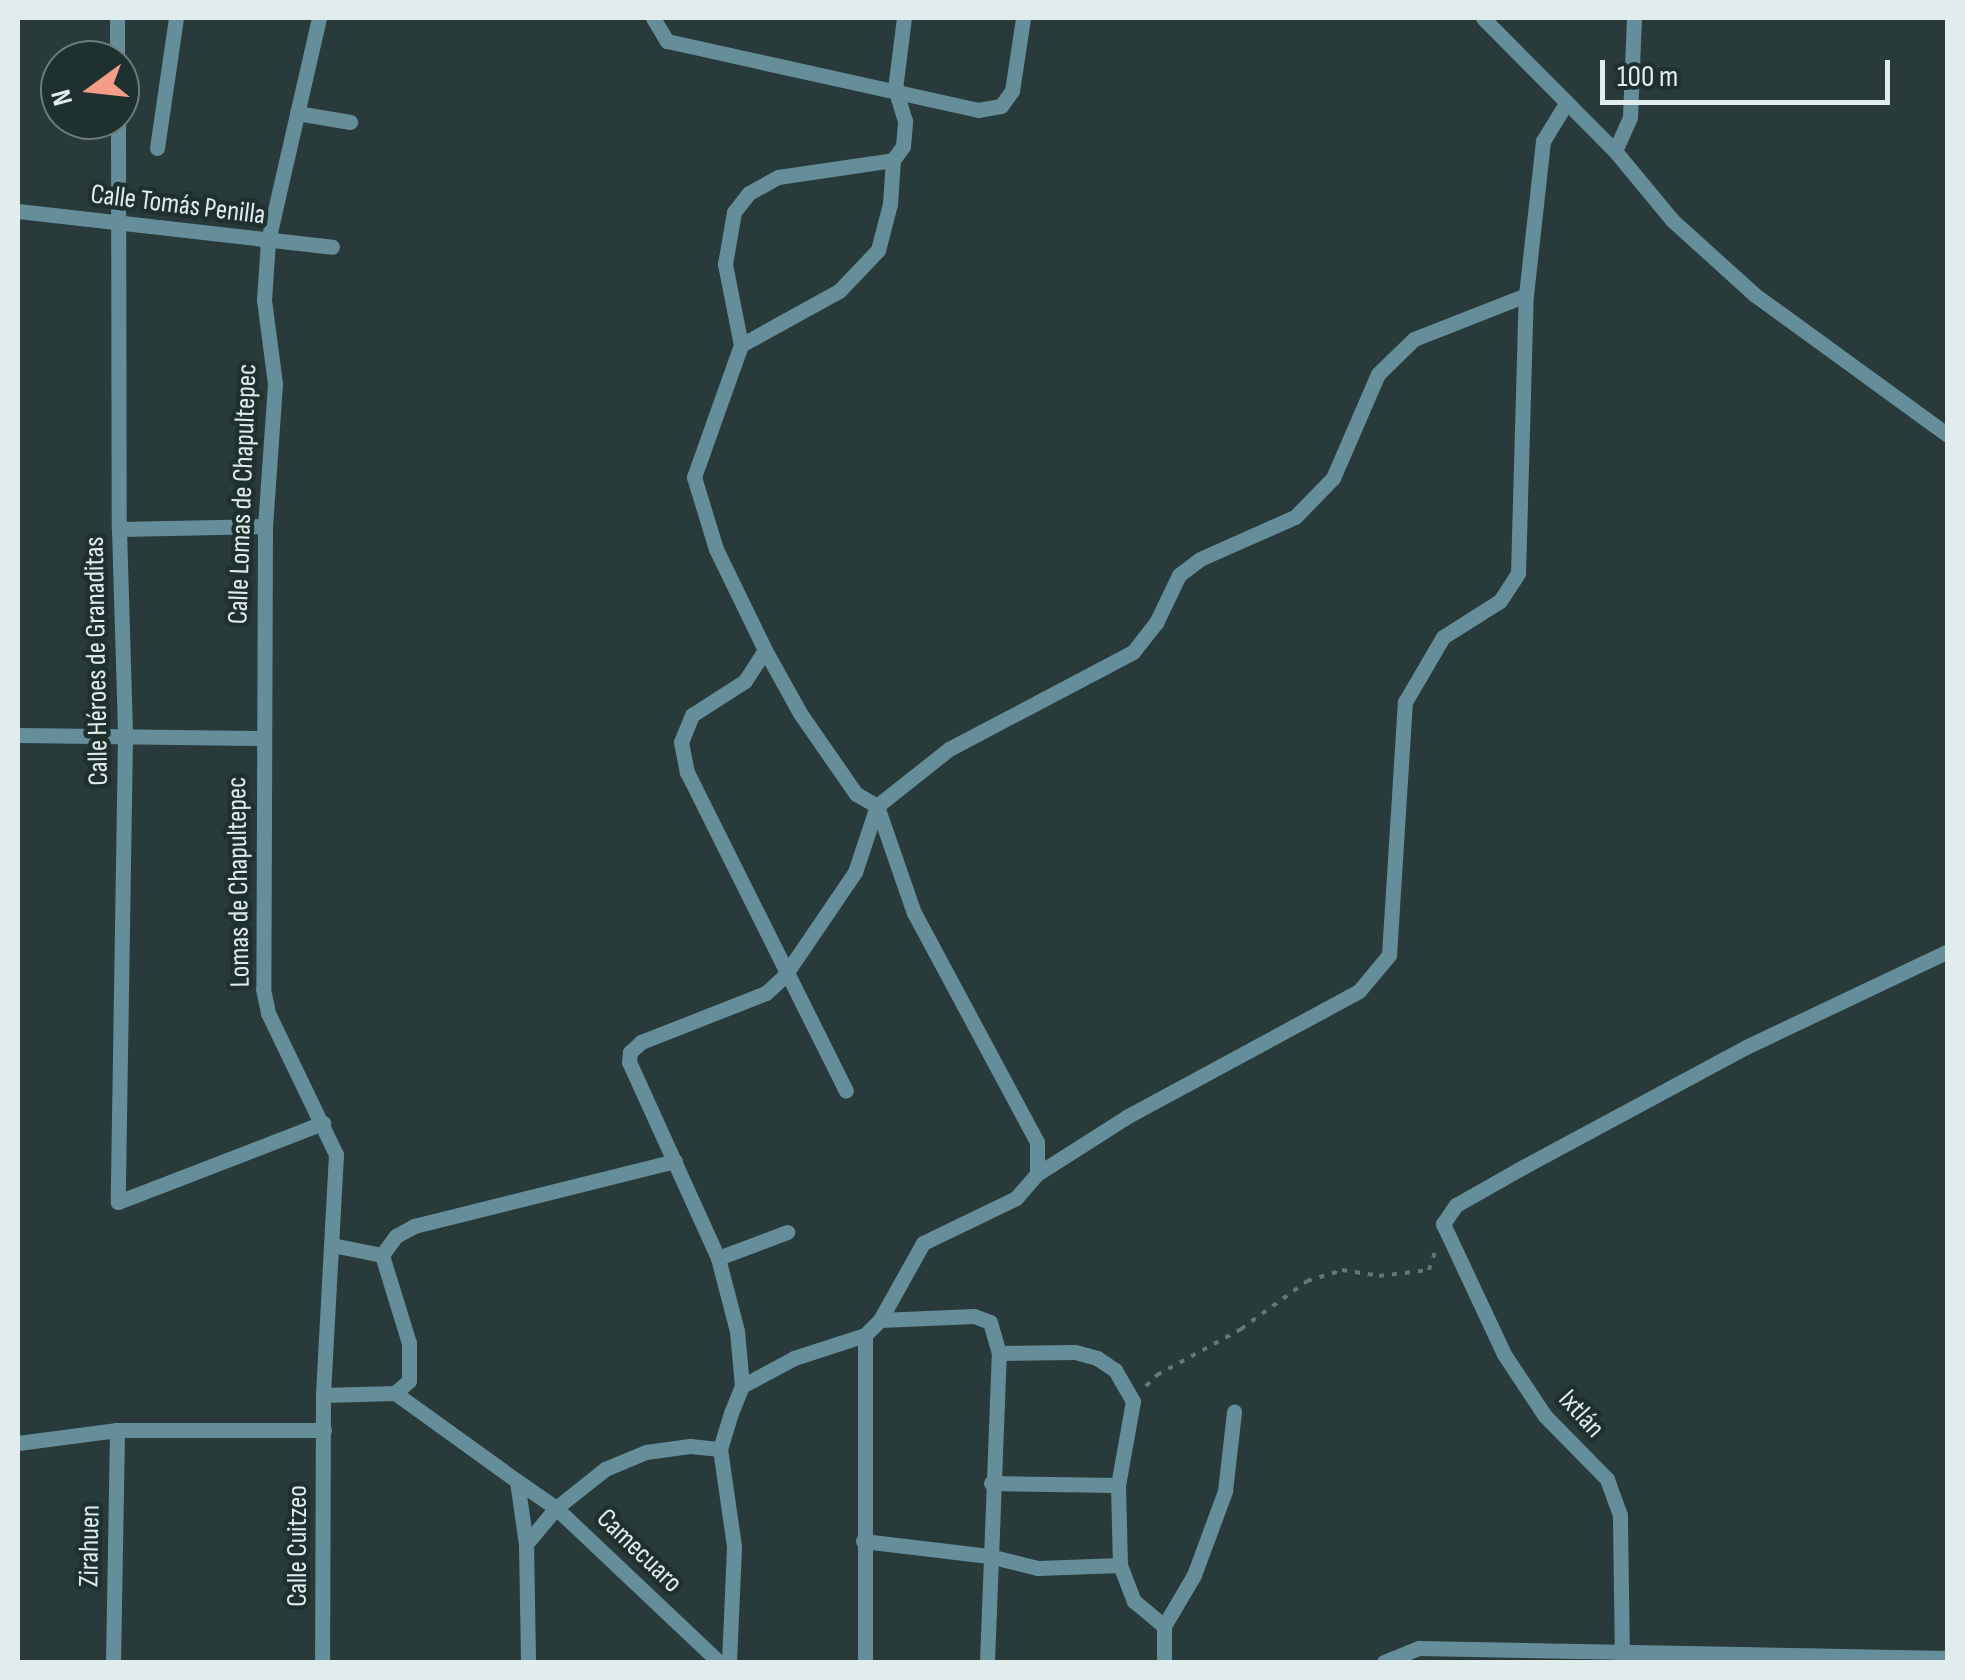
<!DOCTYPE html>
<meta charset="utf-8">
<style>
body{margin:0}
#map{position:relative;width:1965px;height:1680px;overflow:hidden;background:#283b3a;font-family:"Sofia Sans Condensed",sans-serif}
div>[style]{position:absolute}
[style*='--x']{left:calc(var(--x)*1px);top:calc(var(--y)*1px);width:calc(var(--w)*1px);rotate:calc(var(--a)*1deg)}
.path>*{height:4px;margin-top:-2px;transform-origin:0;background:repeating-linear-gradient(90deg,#667776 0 5px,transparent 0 13px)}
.minor>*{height:15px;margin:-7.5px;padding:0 7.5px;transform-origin:7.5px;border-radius:7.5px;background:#668e9a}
span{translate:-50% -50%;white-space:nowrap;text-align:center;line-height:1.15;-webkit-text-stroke:9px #1e312f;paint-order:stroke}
.street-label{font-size:28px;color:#e1edec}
.frame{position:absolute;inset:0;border:20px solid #e1edec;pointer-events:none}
.north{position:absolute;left:40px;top:40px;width:100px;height:100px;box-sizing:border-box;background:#1e312f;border:2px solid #6c7c7b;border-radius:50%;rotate:255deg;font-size:28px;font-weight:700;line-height:40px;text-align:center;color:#e1edec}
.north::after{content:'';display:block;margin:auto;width:35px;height:45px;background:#f49e87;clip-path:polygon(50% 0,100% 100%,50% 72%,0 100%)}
.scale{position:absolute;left:1600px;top:60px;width:290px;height:45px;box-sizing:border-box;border:5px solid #e1edec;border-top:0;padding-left:12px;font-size:30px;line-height:35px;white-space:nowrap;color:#e1edec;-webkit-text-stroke:8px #1e312f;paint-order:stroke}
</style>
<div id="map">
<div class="path">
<i style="--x:1146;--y:1386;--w:16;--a:-45"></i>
<i style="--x:1157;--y:1375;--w:96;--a:-28.7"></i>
<i style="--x:1241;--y:1329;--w:82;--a:-36"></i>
<i style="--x:1307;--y:1281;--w:37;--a:-17"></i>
<i style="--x:1342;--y:1270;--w:37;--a:9"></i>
<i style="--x:1379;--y:1276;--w:50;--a:-6.8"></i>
<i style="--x:1429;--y:1270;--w:22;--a:-72"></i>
</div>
<div class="minor">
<i style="--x:117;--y:18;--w:42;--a:90"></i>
<i style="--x:319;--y:18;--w:229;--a:102.9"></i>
<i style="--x:268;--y:241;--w:59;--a:93.9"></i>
<i style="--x:264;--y:300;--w:85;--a:82.5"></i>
<i style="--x:275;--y:384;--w:142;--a:94"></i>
<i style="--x:265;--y:526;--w:463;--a:90.2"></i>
<i style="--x:263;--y:989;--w:25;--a:78"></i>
<i style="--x:268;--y:1013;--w:157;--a:64.3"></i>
<i style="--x:336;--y:1154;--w:241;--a:93.1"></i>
<i style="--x:323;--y:1395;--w:267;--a:90.2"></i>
<i style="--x:653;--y:18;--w:27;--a:59"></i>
<i style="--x:667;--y:41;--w:319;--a:12.5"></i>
<i style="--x:978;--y:110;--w:23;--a:-10"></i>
<i style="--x:1001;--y:106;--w:19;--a:-54"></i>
<i style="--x:1012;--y:91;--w:74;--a:-81.4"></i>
<i style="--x:1483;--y:18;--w:187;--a:45.2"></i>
<i style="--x:1615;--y:151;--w:89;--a:50.4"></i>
<i style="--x:1672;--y:220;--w:112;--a:42.1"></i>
<i style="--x:1755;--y:295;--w:238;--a:36"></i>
<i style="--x:297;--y:113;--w:54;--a:9.6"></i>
<i style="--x:118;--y:120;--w:409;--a:89.9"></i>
<i style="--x:119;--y:529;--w:208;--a:88.3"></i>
<i style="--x:125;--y:737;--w:465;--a:90.9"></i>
<i style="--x:118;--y:1202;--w:220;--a:-21.1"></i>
<i style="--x:157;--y:148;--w:131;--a:-81.7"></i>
<i style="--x:1615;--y:151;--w:37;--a:-66"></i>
<i style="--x:1630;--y:117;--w:99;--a:-87.7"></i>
<i style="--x:18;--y:211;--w:316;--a:6.5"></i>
<i style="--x:741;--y:345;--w:112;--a:-28.9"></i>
<i style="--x:839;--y:291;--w:57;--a:-46.4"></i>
<i style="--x:878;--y:250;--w:48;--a:-75.4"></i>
<i style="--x:890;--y:204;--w:44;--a:-86.1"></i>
<i style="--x:119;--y:529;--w:146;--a:-1.2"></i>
<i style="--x:765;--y:650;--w:37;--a:123"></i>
<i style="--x:745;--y:681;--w:63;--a:147.3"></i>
<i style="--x:692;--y:715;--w:29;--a:112"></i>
<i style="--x:681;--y:742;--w:31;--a:79"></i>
<i style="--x:687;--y:772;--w:356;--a:63.5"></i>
<i style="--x:18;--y:735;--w:244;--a:0.7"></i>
<i style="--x:1037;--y:1174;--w:108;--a:-32.5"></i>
<i style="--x:1128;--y:1116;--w:263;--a:-28.4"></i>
<i style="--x:1359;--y:991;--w:47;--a:-50.2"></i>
<i style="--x:1389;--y:955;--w:254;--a:-86.4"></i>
<i style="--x:1405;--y:702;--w:75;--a:-59.7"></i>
<i style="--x:1443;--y:637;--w:67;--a:-32.3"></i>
<i style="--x:1500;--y:601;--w:33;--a:-57"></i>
<i style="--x:1518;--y:573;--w:278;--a:-88.4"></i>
<i style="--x:1526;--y:295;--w:155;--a:-83.7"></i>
<i style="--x:1543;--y:141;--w:42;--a:-58.6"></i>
<i style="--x:332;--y:1245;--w:51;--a:11.3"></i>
<i style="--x:718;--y:1258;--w:74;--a:-20.6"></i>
<i style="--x:880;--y:1320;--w:94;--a:-2.4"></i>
<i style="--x:974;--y:1316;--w:17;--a:21"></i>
<i style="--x:990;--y:1322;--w:32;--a:74"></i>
<i style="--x:999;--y:1353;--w:76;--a:-0.8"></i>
<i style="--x:1075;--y:1352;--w:23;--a:15"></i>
<i style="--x:1097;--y:1358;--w:22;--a:34"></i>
<i style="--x:1115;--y:1370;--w:36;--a:60"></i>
<i style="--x:1133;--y:1401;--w:85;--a:100.1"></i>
<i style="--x:1118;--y:1485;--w:80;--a:88.6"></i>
<i style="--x:1120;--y:1565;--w:39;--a:69"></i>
<i style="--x:1134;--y:1601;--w:39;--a:40"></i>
<i style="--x:1164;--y:1626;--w:36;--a:90"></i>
<i style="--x:742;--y:1386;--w:55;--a:-95.2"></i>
<i style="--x:737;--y:1331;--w:75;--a:-104.6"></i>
<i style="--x:718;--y:1258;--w:215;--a:-114.4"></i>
<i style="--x:629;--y:1062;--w:10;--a:-84"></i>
<i style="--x:630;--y:1052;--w:15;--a:-42"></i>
<i style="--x:641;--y:1042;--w:134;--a:-21.4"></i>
<i style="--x:766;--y:993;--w:26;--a:-43"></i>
<i style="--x:785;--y:975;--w:125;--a:-55.8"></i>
<i style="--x:855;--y:872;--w:70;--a:-71.6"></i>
<i style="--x:877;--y:806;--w:92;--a:-38.4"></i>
<i style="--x:949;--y:749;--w:208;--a:-27.8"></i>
<i style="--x:1133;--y:652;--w:37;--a:-52"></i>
<i style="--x:1156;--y:623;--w:53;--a:-64.4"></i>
<i style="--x:1179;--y:575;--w:26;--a:-37"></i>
<i style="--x:1200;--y:559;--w:104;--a:-23.9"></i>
<i style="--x:1295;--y:517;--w:54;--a:-45.7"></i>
<i style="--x:1333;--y:478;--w:113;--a:-66.6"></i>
<i style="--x:1378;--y:374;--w:50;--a:-44.2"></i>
<i style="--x:1414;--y:339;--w:120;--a:-21.4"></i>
<i style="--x:395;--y:1393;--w:150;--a:35.8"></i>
<i style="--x:517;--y:1481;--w:64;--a:81.9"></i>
<i style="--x:526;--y:1544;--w:118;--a:89"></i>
<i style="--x:323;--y:1395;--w:72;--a:-1.6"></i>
<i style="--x:395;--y:1393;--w:18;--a:-41"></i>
<i style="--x:409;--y:1381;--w:38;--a:-90"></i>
<i style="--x:409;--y:1343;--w:92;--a:-107.1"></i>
<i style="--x:382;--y:1255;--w:24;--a:-54"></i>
<i style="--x:396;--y:1236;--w:21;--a:-29"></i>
<i style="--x:414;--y:1226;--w:269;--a:-14"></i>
<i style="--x:18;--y:1443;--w:100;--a:-7.5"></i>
<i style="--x:117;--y:1430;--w:207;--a:0"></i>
<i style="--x:517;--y:1481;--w:47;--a:34.7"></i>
<i style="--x:556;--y:1508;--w:63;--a:-38.5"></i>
<i style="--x:605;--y:1469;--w:44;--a:-22.5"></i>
<i style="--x:646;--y:1452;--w:44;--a:-7.8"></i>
<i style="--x:690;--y:1446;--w:30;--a:6"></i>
<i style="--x:991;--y:1483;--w:127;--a:0.9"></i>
<i style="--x:863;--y:1541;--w:127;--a:6.8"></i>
<i style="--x:989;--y:1556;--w:50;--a:13.8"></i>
<i style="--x:1038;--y:1568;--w:82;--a:-2.1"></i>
<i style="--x:526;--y:1544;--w:47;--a:-50.2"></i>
<i style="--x:556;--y:1508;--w:224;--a:43.4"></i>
<i style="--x:1164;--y:1626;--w:59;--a:-59.5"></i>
<i style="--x:1194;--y:1575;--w:90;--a:-69.7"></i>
<i style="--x:1225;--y:1491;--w:80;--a:-83.5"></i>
<i style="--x:113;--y:1662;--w:232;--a:-89"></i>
<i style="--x:729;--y:1662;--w:116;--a:-87.5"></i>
<i style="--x:734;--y:1546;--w:98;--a:-98.2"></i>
<i style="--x:720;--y:1449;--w:38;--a:-73"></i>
<i style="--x:731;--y:1413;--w:29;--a:-68"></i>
<i style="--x:742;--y:1386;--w:59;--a:-28.3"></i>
<i style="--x:794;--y:1358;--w:75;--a:-17.9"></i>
<i style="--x:865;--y:1662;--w:327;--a:-90"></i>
<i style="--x:865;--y:1335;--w:21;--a:-45"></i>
<i style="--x:880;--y:1320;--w:88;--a:-60.8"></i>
<i style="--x:923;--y:1243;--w:103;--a:-25.8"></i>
<i style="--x:1016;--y:1198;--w:32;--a:-49"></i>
<i style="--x:1037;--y:1174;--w:32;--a:-90"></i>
<i style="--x:1037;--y:1142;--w:260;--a:-118.2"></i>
<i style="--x:914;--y:913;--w:113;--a:-109.1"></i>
<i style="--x:877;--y:806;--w:24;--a:-150"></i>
<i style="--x:856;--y:794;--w:98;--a:-124.7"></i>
<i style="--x:800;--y:713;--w:72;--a:-119.1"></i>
<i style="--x:765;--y:650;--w:112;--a:-115.9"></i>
<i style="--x:716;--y:549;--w:75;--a:-107"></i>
<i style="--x:694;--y:477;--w:140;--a:-70.4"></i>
<i style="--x:741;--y:345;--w:83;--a:-101.2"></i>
<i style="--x:725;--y:264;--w:53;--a:-80.2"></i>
<i style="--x:734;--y:212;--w:24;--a:-52"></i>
<i style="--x:749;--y:193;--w:33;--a:-29"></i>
<i style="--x:778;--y:177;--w:116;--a:-8.4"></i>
<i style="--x:893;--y:160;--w:17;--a:-54"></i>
<i style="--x:903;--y:146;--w:25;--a:-85"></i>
<i style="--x:905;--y:121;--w:34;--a:-107"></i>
<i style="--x:895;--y:89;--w:72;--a:-82.8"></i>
<i style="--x:987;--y:1662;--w:309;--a:-87.8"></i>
<i style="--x:1384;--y:1662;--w:38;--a:-22"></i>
<i style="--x:1419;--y:1648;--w:529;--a:1.08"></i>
<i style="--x:1622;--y:1662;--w:147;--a:-90.8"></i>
<i style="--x:1620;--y:1515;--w:38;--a:-110"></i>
<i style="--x:1607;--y:1479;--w:88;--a:-134.5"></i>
<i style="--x:1545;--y:1416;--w:74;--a:-123.5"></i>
<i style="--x:1504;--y:1354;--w:144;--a:-115.1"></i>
<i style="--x:1443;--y:1224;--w:23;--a:-56"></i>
<i style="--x:1456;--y:1205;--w:79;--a:-29.5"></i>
<i style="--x:1525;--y:1166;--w:251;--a:-28.3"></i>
<i style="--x:1746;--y:1047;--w:224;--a:-25.4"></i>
</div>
<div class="street-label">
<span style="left:178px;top:205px;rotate:7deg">Calle Tomás Penilla</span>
<span style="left:243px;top:494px;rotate:-88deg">Calle Lomas de Chapultepec</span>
<span style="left:97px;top:661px;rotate:-91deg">Calle Héroes de Granaditas</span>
<span style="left:239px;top:882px;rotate:-91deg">Lomas de Chapultepec</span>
<span style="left:1581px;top:1414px;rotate:48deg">Ixtlán</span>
<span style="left:90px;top:1546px;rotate:-89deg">Zirahuen</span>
<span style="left:298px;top:1546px;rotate:-90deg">Calle Cuitzeo</span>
<span style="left:639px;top:1551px;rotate:44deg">Camecuaro</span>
</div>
<div class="frame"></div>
<div class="north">N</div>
<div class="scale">100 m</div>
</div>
